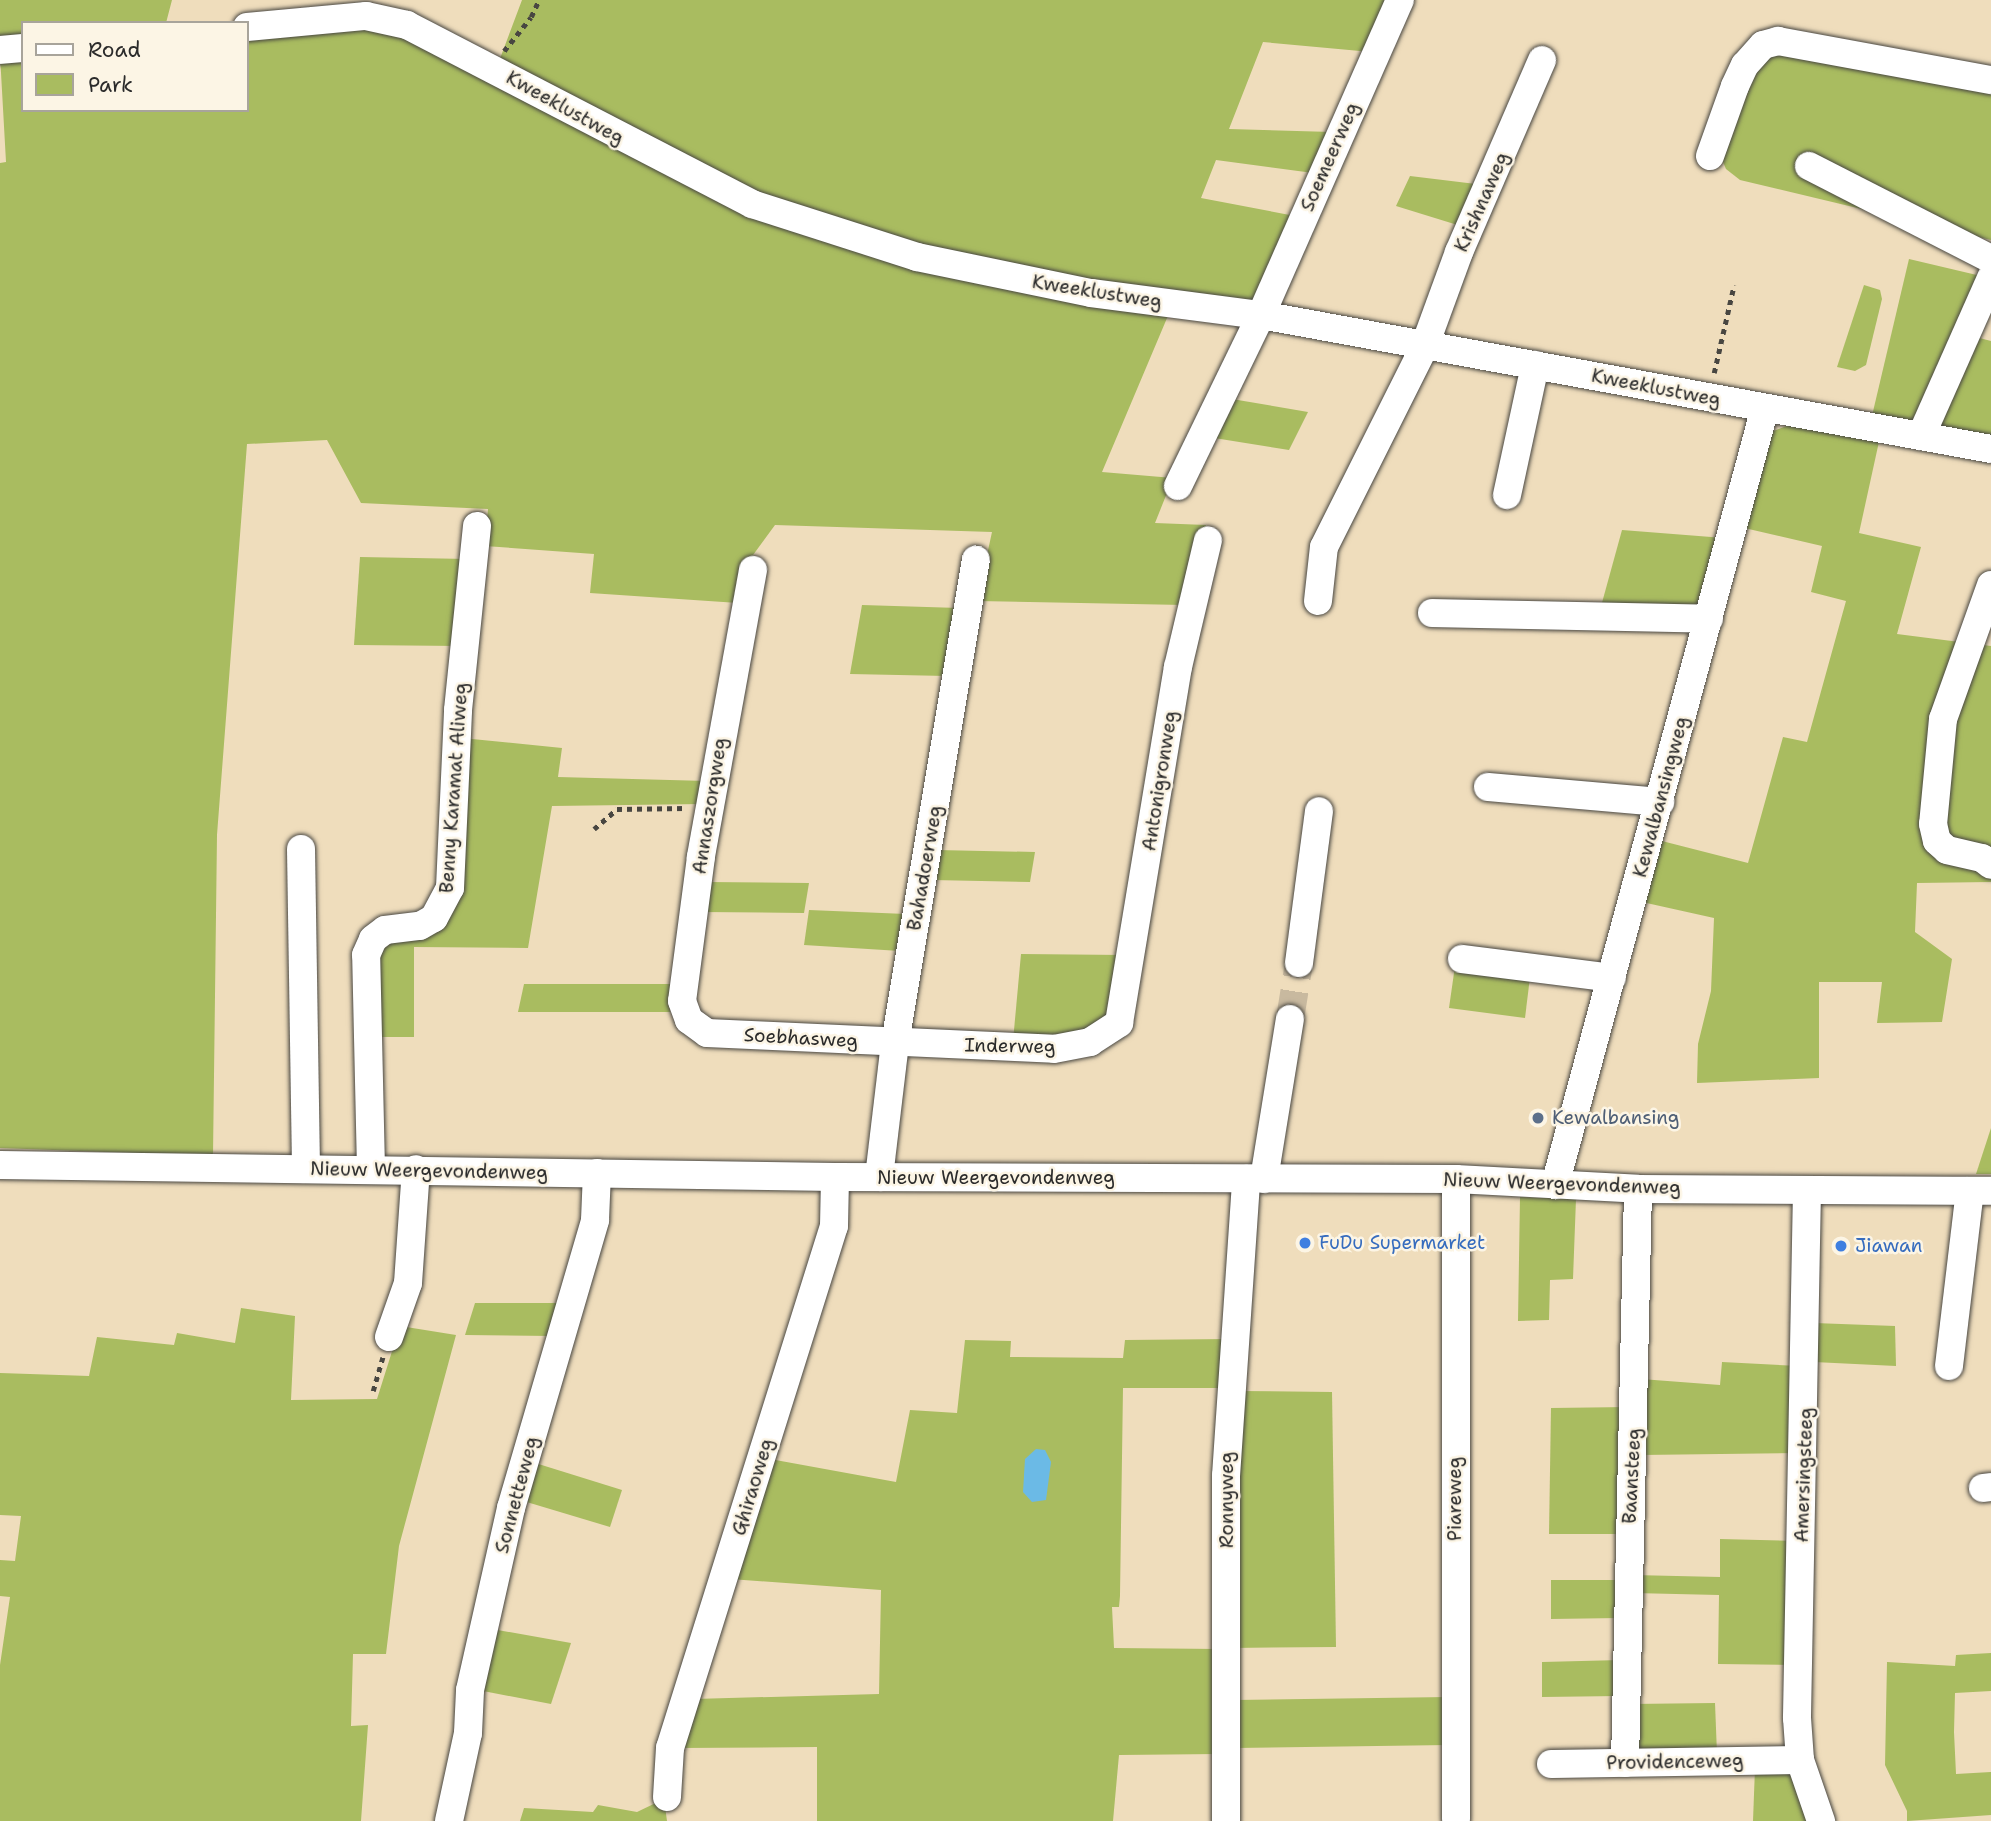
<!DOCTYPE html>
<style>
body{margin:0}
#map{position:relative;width:1991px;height:1821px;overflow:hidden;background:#efddbc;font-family:"Shantell Sans",sans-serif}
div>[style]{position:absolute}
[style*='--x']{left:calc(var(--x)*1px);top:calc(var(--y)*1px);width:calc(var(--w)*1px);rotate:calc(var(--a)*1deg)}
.green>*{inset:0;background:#a9bc60}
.water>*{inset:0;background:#6bbae6}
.minor-tunnel>*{height:28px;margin-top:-14px;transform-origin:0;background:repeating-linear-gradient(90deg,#c8b99f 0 28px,transparent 0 42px)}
.path>*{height:4.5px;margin-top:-2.25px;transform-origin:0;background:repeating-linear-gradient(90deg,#484641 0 5px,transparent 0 10px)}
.roads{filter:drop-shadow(0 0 2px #484641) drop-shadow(0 0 2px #484641)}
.minor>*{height:28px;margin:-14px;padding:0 14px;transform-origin:14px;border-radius:14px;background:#fff}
.dots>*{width:19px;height:19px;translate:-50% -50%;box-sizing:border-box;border:4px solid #fcf5e5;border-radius:50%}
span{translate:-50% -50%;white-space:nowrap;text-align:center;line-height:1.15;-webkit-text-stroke:5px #fcf5e5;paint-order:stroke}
.street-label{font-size:19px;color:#2b2b2b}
.service-label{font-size:19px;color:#4e5e75}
.left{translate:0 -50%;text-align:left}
.shop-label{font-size:19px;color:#366cbe}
.legend{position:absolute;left:21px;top:21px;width:228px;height:91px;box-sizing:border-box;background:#fcf5e5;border:2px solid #a8a49b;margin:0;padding:9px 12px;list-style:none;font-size:21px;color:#2b2b2b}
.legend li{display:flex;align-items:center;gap:14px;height:35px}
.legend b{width:35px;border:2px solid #a8a49b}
</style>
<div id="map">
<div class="green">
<i style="clip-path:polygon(0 0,172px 0,166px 23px,23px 23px,23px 40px,0 42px)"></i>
<i style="clip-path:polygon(522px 0,1394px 0,1371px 52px,1263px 42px,1229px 129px,1332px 132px,1313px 173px,1216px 160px,1201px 198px,1295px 216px,1260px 303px,1006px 270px,734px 190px,498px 64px)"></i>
<i style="clip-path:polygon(321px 25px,402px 34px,730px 201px,1170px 311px,1102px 472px,1173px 478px,1155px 523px,1206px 525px,1184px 605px,977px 601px,992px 532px,775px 525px,745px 566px,738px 603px,590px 593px,594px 554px,485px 546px,488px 509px,361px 503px,327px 440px,247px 444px,217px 835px,213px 1156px,0 1148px,0 163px,6px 162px,0 55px,23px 53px,23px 110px,247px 110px,247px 33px)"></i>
<i style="clip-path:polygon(1773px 50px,1991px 87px,1991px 240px,1740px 180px,1726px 169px,1720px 155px,1745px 81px)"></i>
<i style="clip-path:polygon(1410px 176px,1484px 185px,1464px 227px,1396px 206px)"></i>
<i style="clip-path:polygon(1909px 259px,1981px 276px,1914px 424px,1871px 420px)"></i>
<i style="clip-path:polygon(1864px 285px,1880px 290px,1882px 299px,1866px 365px,1855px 371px,1837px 367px)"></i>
<i style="clip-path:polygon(1972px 336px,1991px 341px,1991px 441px,1941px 428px,1939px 418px)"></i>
<i style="clip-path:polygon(1226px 398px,1308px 412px,1289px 450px,1208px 437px)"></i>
<i style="clip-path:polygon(1792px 424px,1880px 437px,1859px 533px,1921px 547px,1897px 634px,1991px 646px,1991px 882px,1917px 883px,1915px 932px,1952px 959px,1942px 1022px,1877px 1023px,1882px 982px,1819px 982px,1819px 1078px,1697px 1083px,1698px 1044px,1711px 991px,1714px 918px,1642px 902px,1658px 840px,1748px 863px,1783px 737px,1807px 742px,1846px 601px,1811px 592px,1822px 546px,1740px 527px,1768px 433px)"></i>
<i style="clip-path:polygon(1622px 530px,1724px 538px,1707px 609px,1600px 610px)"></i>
<i style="clip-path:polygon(360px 557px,468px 559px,460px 646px,354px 645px)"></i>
<i style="clip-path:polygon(862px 605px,959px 608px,947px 676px,850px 674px)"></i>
<i style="clip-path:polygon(462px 738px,562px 748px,558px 777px,707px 781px,703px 804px,552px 806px,528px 948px,414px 947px,414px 1037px,374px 1037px,380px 939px,432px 926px)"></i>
<i style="clip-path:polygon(937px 850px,1035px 852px,1030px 882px,932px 880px)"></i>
<i style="clip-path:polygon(706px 882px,809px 883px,804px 913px,701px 912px)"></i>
<i style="clip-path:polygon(809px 910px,906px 914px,900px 951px,804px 945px)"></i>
<i style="clip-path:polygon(1021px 954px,1124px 955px,1115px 1003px,1096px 1029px,1013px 1041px)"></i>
<i style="clip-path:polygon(1455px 966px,1530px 977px,1525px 1018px,1449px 1008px)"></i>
<i style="clip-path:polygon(524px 984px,674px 984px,670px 1012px,518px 1012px)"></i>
<i style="clip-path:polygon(1991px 1128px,1991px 1174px,1976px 1174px)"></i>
<i style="clip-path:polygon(1520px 1197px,1576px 1199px,1573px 1279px,1550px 1280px,1549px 1320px,1518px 1321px)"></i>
<i style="clip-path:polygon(475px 1303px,563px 1303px,553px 1336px,465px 1335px)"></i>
<i style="clip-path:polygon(241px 1308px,295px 1316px,291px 1400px,377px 1399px,400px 1326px,456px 1335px,399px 1546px,386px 1654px,353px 1654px,351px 1726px,368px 1725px,361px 1821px,0 1821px,0 1665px,10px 1597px,0 1596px,0 1560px,15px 1561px,21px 1516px,0 1515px,0 1373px,89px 1376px,97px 1337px,174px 1345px,177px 1333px,235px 1343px)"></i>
<i style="clip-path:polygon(1814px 1323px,1895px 1326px,1896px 1366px,1814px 1362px)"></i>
<i style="clip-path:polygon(1230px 1339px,1225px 1388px,1123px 1388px,1120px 1596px,1119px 1607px,1112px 1607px,1114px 1648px,1219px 1649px,1218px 1754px,1119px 1755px,1113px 1821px,817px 1821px,817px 1747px,678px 1748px,694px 1699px,879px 1694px,881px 1590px,730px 1579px,770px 1459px,896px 1482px,910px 1410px,957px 1413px,965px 1340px,1011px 1341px,1010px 1357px,1123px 1358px,1125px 1340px)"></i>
<i style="clip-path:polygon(1722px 1362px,1799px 1366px,1799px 1453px,1641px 1455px,1641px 1379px,1720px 1385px)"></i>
<i style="clip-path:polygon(1238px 1391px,1332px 1392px,1336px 1647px,1229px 1648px)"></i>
<i style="clip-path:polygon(1629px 1407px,1622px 1534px,1549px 1534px,1551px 1408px)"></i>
<i style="clip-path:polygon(532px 1462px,622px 1490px,610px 1527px,520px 1500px)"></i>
<i style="clip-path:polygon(1720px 1539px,1796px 1541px,1793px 1665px,1718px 1664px,1719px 1595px,1633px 1593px,1633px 1575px,1720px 1577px)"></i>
<i style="clip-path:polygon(1551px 1580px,1619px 1580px,1619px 1618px,1551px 1619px)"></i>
<i style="clip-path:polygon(492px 1629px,571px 1643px,551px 1704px,483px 1691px)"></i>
<i style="clip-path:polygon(1991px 1653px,1991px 1691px,1955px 1693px,1954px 1732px,1956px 1774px,1991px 1772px,1991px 1815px,1907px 1821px,1907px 1811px,1885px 1765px,1887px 1662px,1955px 1666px,1956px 1655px)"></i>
<i style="clip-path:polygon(1621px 1660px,1619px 1696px,1542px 1697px,1542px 1662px)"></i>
<i style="clip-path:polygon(1448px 1697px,1448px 1745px,1235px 1748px,1235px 1700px)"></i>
<i style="clip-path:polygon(1715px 1703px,1717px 1754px,1637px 1752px,1631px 1704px)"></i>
<i style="clip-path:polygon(1790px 1766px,1814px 1821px,1753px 1821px,1755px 1768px)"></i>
<i style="clip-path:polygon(664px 1799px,667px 1821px,520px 1821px,524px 1808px,593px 1812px,598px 1805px,637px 1812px)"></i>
</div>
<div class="water">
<i style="clip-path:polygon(1036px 1449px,1045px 1450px,1051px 1462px,1046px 1500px,1032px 1502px,1023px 1492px,1025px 1459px)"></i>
</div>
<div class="minor-tunnel">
<i style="--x:1290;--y:1019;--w:57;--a:-80.9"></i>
</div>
<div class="path">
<i style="--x:504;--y:51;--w:43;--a:-51.5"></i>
<i style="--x:531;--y:17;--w:19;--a:-65"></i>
<i style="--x:1714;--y:373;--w:90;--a:-77.2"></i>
<i style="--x:594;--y:829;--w:30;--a:-41"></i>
<i style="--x:617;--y:809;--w:69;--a:-0.8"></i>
<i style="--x:373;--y:1391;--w:35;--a:-74"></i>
</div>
<div class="roads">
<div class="minor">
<i style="--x:247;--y:27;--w:120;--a:-5.3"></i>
<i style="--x:366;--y:16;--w:42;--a:12.4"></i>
<i style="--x:407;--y:25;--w:389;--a:27.4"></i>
<i style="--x:752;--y:204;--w:173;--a:17.8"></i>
<i style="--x:917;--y:257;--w:178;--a:11.7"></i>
<i style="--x:1091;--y:293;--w:171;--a:7.4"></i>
<i style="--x:1261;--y:315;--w:742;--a:10.4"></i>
<i style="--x:0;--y:50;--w:23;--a:-5"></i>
<i style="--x:1710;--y:156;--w:74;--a:-70.3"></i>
<i style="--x:1735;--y:86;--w:23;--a:-65"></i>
<i style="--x:1745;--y:65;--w:27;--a:-48"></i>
<i style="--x:1763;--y:45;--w:16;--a:-15"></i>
<i style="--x:1778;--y:41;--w:217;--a:10.4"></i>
<i style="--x:1809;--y:166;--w:204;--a:27.1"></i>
<i style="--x:1921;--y:436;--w:173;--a:-66.1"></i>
<i style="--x:1178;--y:486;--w:190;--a:-64.1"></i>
<i style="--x:1261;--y:315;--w:344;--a:-66.2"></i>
<i style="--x:1507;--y:495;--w:133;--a:-77.8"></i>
<i style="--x:753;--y:570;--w:292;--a:100.3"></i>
<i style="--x:701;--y:857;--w:145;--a:97.5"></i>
<i style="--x:682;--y:1001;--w:20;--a:70"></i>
<i style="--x:689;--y:1020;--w:22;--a:36"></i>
<i style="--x:707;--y:1033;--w:347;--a:2.6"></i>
<i style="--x:1054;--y:1049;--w:37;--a:-11"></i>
<i style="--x:1090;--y:1042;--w:35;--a:-33"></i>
<i style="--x:1119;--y:1023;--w:361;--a:-80.6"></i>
<i style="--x:1178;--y:667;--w:130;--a:-76.7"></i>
<i style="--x:1991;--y:585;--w:142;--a:109.7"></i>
<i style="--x:1943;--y:719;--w:105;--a:95.4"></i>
<i style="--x:1933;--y:824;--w:17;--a:77"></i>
<i style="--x:1937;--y:841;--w:13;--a:42"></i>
<i style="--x:1947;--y:850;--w:36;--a:13"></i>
<i style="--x:1982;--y:858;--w:11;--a:38"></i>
<i style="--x:1318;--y:601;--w:54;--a:-83.7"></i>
<i style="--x:1324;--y:547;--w:226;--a:-63.4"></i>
<i style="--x:1425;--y:345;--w:99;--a:-69.9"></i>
<i style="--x:1459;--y:252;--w:209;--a:-66.6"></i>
<i style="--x:1432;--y:613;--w:277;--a:1.2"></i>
<i style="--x:1488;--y:787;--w:173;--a:5"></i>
<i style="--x:301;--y:849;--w:320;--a:89.1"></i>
<i style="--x:1462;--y:959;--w:151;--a:7.2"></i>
<i style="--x:1299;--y:963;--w:153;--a:-82.5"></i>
<i style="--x:0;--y:1165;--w:835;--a:0.82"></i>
<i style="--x:835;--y:1177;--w:621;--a:0.18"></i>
<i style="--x:1456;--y:1179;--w:182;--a:3.1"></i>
<i style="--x:1638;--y:1189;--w:353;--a:0.3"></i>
<i style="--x:371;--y:1169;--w:214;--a:-91.3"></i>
<i style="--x:366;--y:955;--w:17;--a:-66"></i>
<i style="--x:373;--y:939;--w:15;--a:-37"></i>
<i style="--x:385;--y:930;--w:35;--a:-7"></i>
<i style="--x:420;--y:926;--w:16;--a:-30"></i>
<i style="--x:434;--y:918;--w:34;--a:-62"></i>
<i style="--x:450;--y:888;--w:178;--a:-87.4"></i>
<i style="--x:458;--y:710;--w:185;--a:-84.1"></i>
<i style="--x:879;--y:1177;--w:135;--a:-83.2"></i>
<i style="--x:895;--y:1043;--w:490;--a:-80.5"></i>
<i style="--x:1264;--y:1179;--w:162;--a:-80.8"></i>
<i style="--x:1555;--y:1185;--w:805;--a:-74.88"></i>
<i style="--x:1807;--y:1190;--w:528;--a:91.09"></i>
<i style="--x:1797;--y:1718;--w:42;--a:85.9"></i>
<i style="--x:1800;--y:1760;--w:65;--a:71"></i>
<i style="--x:389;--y:1337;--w:57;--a:-70.6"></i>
<i style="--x:408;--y:1283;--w:114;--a:-86"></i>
<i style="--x:1949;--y:1366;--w:176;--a:-83.2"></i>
<i style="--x:1983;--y:1488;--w:8;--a:-7"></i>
<i style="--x:1625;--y:1763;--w:574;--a:-88.7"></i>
<i style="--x:1551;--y:1764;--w:249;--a:-0.9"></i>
<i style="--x:667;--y:1797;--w:49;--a:-86.5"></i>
<i style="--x:670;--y:1748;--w:547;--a:-72.56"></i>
<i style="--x:834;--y:1226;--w:49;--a:-88.8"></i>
<i style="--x:1456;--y:1819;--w:640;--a:-90"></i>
<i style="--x:449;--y:1821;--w:90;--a:-77.8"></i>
<i style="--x:468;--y:1733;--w:43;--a:-87.3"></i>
<i style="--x:470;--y:1690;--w:187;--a:-77.3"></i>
<i style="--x:511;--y:1508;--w:300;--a:-73.7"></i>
<i style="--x:595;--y:1220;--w:47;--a:-87.6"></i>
<i style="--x:1226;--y:1821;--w:345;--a:-90"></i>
<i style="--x:1226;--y:1476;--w:298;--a:-86.1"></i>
</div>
</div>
<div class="dots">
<i style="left:1538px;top:1118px;background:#5c6f8a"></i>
<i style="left:1305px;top:1243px;background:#3f7fe0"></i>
<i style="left:1841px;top:1246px;background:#3f7fe0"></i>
</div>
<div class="street-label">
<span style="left:565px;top:108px;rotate:29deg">Kweeklustweg</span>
<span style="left:1330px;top:157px;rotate:-66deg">Soemeerweg</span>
<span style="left:1482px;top:202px;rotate:-66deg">Krishnaweg</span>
<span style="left:1097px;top:292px;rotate:9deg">Kweeklustweg</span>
<span style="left:1656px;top:388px;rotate:11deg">Kweeklustweg</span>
<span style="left:1160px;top:781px;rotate:-81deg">Antonigronweg</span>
<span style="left:454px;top:788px;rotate:-86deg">Benny Karamat Aliweg</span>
<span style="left:1661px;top:797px;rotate:-75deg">Kewalbansingweg</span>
<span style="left:710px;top:806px;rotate:-81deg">Annaszorgweg</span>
<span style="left:925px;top:868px;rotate:-80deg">Bahadoerweg</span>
<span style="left:801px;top:1038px;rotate:3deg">Soebhasweg</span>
<span style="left:1010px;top:1046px;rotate:1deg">Inderweg</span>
<span style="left:429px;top:1171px;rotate:1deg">Nieuw Weergevondenweg</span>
<span style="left:996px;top:1178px">Nieuw Weergevondenweg</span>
<span style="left:1562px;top:1184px;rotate:2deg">Nieuw Weergevondenweg</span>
<span style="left:1804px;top:1475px;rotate:-88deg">Amersingsteeg</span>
<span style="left:1632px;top:1476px;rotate:-87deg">Baansteeg</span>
<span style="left:753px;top:1487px;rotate:-73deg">Ghiraoweg</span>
<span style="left:517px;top:1495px;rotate:-75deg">Sonnetteweg</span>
<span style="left:1455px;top:1499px;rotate:-90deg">Piareweg</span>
<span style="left:1227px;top:1500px;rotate:-90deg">Ronnyweg</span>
<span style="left:1675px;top:1762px;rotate:-1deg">Providenceweg</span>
</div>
<div class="service-label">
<span class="left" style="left:1552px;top:1118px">Kewalbansing</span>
</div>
<div class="shop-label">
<span class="left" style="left:1319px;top:1243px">FuDu Supermarket</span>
<span class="left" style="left:1855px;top:1246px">Jiawan</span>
</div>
<ul class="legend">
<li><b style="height:9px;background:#fff"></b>Road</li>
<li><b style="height:19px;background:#a9bc60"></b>Park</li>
</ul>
</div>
